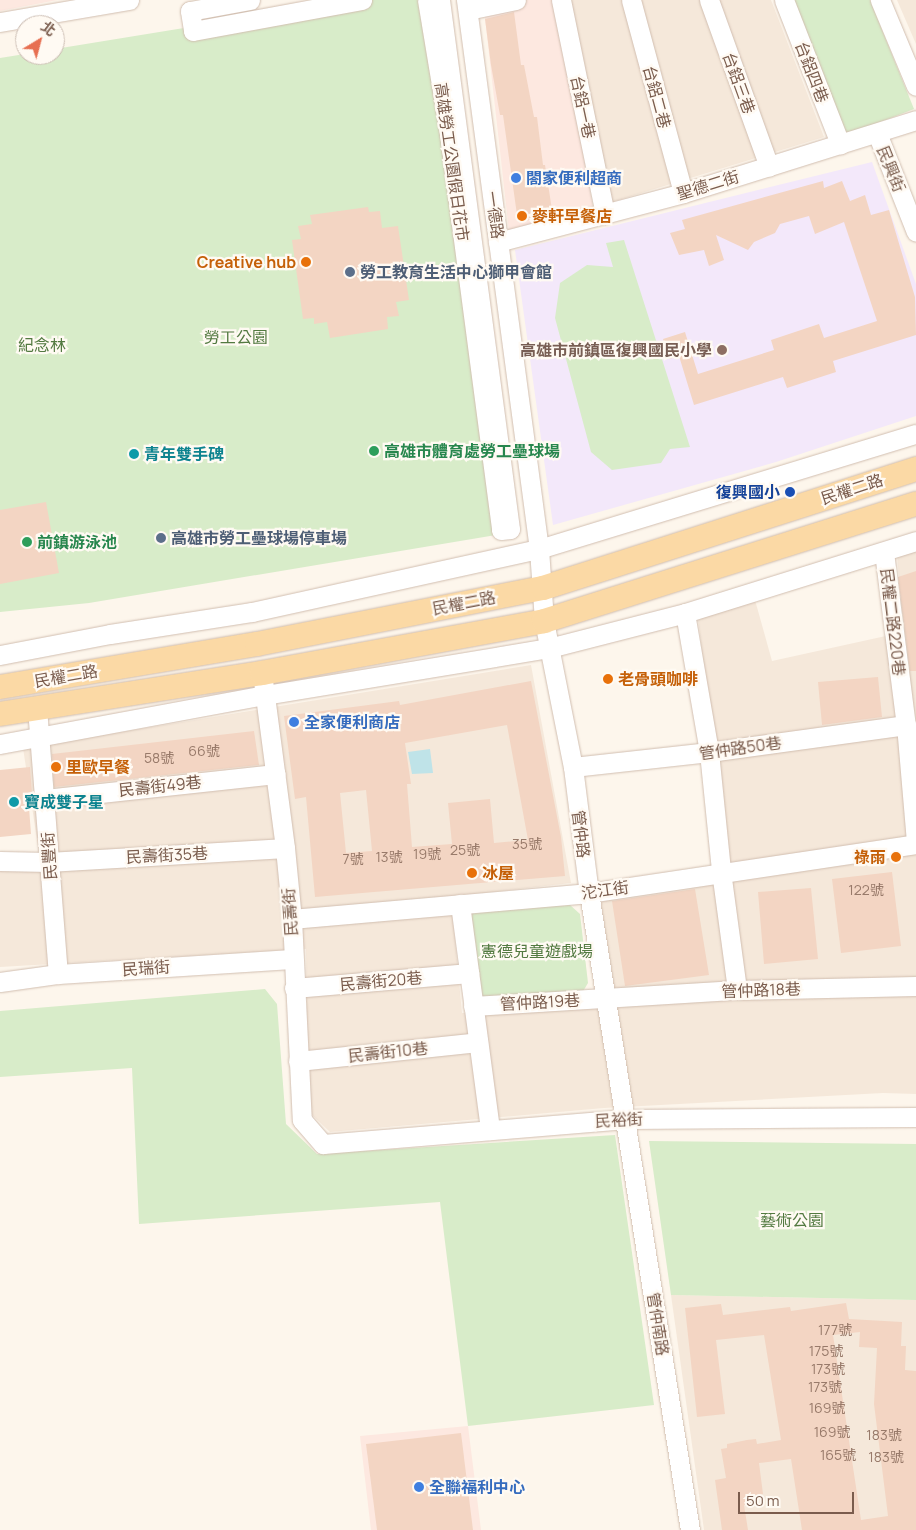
<!DOCTYPE html>
<meta charset="utf-8">
<style>
body{margin:0}
#map{position:relative;width:916px;height:1530px;overflow:hidden;background:#fdf6ec;font-family:Manrope,"Noto Sans TC",sans-serif}
div>[style]{position:absolute}
[style*='--x']{left:calc(var(--x)*1px);top:calc(var(--y)*1px);width:calc(var(--w)*1px);rotate:calc(var(--a)*1deg)}
.residential>*{inset:0;background:#f5e8da}
.commercial>*{inset:0;background:#fde8e0}
.education>*{inset:0;background:#f3e8fa}
.green>*{inset:0;background:#d8ecc9}
.water>*{inset:0;background:#bfe3e8}
.building>*{inset:0;background:#f3d5c3}
.roads{filter:drop-shadow(0 0 1px #d1beb0) drop-shadow(0 0 1px #d1beb0)}
.minor>*{height:19px;margin:-9.5px;padding:0 9.5px;transform-origin:9.5px;border-radius:9.5px;background:#fff}
.major>*{height:24px;margin:-12px;padding:0 12px;transform-origin:12px;border-radius:12px;background:#fbd9a5}
.dots>*{width:14px;height:14px;translate:-50% -50%;box-sizing:border-box;border:2px solid #fffaf3;border-radius:50%}
span{translate:-50% -50%;white-space:nowrap;text-align:center;line-height:1.15;-webkit-text-stroke:4.5px #fffaf3;paint-order:stroke}
.number-label{font-size:14px;color:#987a6a}
.number-label span{-webkit-text-stroke-width:0}
.street-label{font-size:16px;color:#7a5c4d}
.shop-label{font-size:16px;color:#366cbe;font-weight:700}
.left{translate:0 -50%;text-align:left}
.food-label{font-size:16px;color:#c56008;font-weight:700}
.right{translate:-100% -50%;text-align:right}
.service-label{font-size:16px;color:#4e5e75;font-weight:700}
.park-label{font-size:16px;color:#537a41}
.education-label{font-size:16px;color:#785e54;font-weight:700}
.leisure-label{font-size:16px;color:#27864d;font-weight:700}
.culture-label{font-size:16px;color:#0d838f;font-weight:700}
.transit-label{font-size:16px;color:#164399;font-weight:700}
.north{position:absolute;left:15px;top:15px;width:50px;height:50px;box-sizing:border-box;background:#fffaf3;border:1px solid #cabbb1;border-radius:50%;rotate:37deg;font-size:14px;font-weight:700;line-height:20px;text-align:center;color:#7a5c4d}
.north::after{content:'';display:block;margin:auto;width:18px;height:22px;background:#e76f51;clip-path:polygon(50% 0,100% 100%,50% 72%,0 100%)}
.scale{position:absolute;left:738px;top:1492px;width:116px;height:22px;box-sizing:border-box;border:2px solid #7a5c4d;border-top:0;padding-left:6px;font-size:15px;line-height:18px;white-space:nowrap;color:#7a5c4d;-webkit-text-stroke:4px #fffaf3;paint-order:stroke}
</style>
<div id="map">
<div class="residential">
<i style="clip-path:polygon(573px 0,771px 0,824px 137px,612px 202px,569px 1px)"></i>
<i style="clip-path:polygon(897px 0,916px 0,916px 44px)"></i>
<i style="clip-path:polygon(916px 550px,916px 1094px,883px 1093px,604px 1108px,330px 1132px,308px 1111px,306px 949px,0 967px,0 871px,42px 872px,23px 748px,531px 665px,571px 883px,451px 897px,462px 1013px,613px 1006px,598px 902px,730px 880px,698px 619px,755px 600px,772px 661px,904px 632px,897px 555px)"></i>
<i style="clip-path:polygon(671px 1295px,916px 1300px,916px 1530px,704px 1530px)"></i>
</div>
<div class="commercial">
<i style="clip-path:polygon(0 0,57px 0,0 11px)"></i>
<i style="clip-path:polygon(483px 0,555px 0,593px 207px,509px 231px)"></i>
<i style="clip-path:polygon(468px 1426px,481px 1530px,371px 1530px,360px 1436px)"></i>
</div>
<div class="education">
<i style="clip-path:polygon(872px 162px,916px 284px,916px 416px,776px 462px,553px 525px,515px 250px)"></i>
</div>
<div class="green">
<i style="clip-path:polygon(355px 0,432px 0,496px 535px,89px 603px,0 612px,0 58px,25px 54px,55px 55px,55px 49px)"></i>
<i style="clip-path:polygon(791px 0,870px 0,914px 109px,844px 136px)"></i>
<i style="clip-path:polygon(624px 240px,690px 447px,670px 449px,661px 463px,612px 470px,591px 452px,555px 318px,560px 283px,587px 265px,613px 267px,606px 243px)"></i>
<i style="clip-path:polygon(570px 905px,580px 914px,588px 983px,582px 993px,483px 999px,478px 991px,468px 919px,471px 910px)"></i>
<i style="clip-path:polygon(265px 989px,277px 1004px,286px 1124px,317px 1154px,615px 1135px,654px 1405px,468px 1426px,440px 1202px,139px 1224px,132px 1068px,0 1077px,0 1011px)"></i>
<i style="clip-path:polygon(649px 1141px,916px 1144px,916px 1300px,671px 1295px)"></i>
</div>
<div class="water">
<i style="clip-path:polygon(430px 749px,433px 773px,412px 774px,408px 752px)"></i>
</div>
<div class="building">
<i style="clip-path:polygon(514px 12px,521px 65px,524px 65px,534px 117px,537px 117px,543px 165px,545px 165px,553px 216px,518px 222px,503px 115px,500px 115px,491px 65px,485px 19px)"></i>
<i style="clip-path:polygon(823px 181px,824px 188px,842px 181px,850px 201px,865px 195px,871px 215px,889px 210px,915px 297px,916px 335px,833px 361px,836px 372px,787px 388px,783px 377px,694px 405px,679px 356px,669px 359px,663px 339px,685px 332px,698px 374px,774px 350px,771px 340px,819px 324px,824px 338px,877px 321px,844px 222px,815px 234px,809px 216px,780px 224px,775px 233px,754px 242px,748px 250px,716px 235px,724px 260px,709px 266px,704px 250px,679px 255px,670px 233px,685px 229px,682px 220px)"></i>
<i style="clip-path:polygon(368px 207px,369px 212px,380px 211px,382px 228px,398px 226px,409px 300px,396px 302px,399px 316px,387px 317px,388px 329px,330px 338px,327px 322px,314px 324px,314px 318px,303px 319px,292px 240px,301px 239px,298px 226px,312px 224px,310px 215px)"></i>
<i style="clip-path:polygon(46px 502px,59px 573px,0 584px,0 510px)"></i>
<i style="clip-path:polygon(916px 571px,916px 671px,910px 671px,898px 577px)"></i>
<i style="clip-path:polygon(878px 677px,882px 717px,822px 725px,818px 682px)"></i>
<i style="clip-path:polygon(evenodd,531px 681px,561px 837px,565px 876px,315px 897px,306px 797px,295px 799px,284px 716px,399px 701px,400px 705px,531px 681px,507px 725px,528px 840px,494px 843px,490px 799px,448px 803px,452px 844px,412px 847px,407px 784px,411px 784px,405px 743px,507px 725px,531px 681px,366px 790px,372px 851px,346px 853px,340px 793px,366px 790px)"></i>
<i style="clip-path:polygon(254px 731px,259px 765px,54px 787px,52px 754px)"></i>
<i style="clip-path:polygon(30px 767px,32px 793px,28px 794px,31px 834px,0 837px,0 770px)"></i>
<i style="clip-path:polygon(892px 872px,901px 946px,841px 953px,832px 879px)"></i>
<i style="clip-path:polygon(811px 888px,818px 959px,764px 964px,758px 892px)"></i>
<i style="clip-path:polygon(695px 889px,709px 975px,625px 986px,612px 901px)"></i>
<i style="clip-path:polygon(evenodd,846px 1303px,849px 1319px,902px 1322px,901px 1346px,906px 1346px,905px 1370px,916px 1371px,916px 1530px,802px 1530px,791px 1459px,759px 1463px,763px 1494px,750px 1496px,752px 1504px,744px 1505px,748px 1530px,722px 1530px,715px 1480px,726px 1478px,721px 1449px,727px 1448px,727px 1444px,747px 1440px,756px 1439px,757px 1444px,781px 1440px,764px 1335px,716px 1340px,725px 1414px,697px 1417px,685px 1308px,721px 1304px,723px 1315px,790px 1307px,791px 1311px,846px 1303px,860px 1332px,859px 1347px,877px 1348px,874px 1404px,888px 1516px,861px 1520px,833px 1335px,860px 1332px)"></i>
<i style="clip-path:polygon(461px 1433px,473px 1530px,377px 1530px,366px 1444px)"></i>
</div>
<div class="roads">
<div class="minor">
<i style="--x:250;--y:0;--w:61;--a:169.6"></i>
<i style="--x:190;--y:11;--w:20;--a:81"></i>
<i style="--x:193;--y:31;--w:172;--a:-10.4"></i>
<i style="--x:427;--y:0;--w:135;--a:80.6"></i>
<i style="--x:449;--y:133;--w:400;--a:82.5"></i>
<i style="--x:501;--y:530;--w:9;--a:-6"></i>
<i style="--x:510;--y:529;--w:534;--a:-97.54"></i>
<i style="--x:466;--y:0;--w:554;--a:82.43"></i>
<i style="--x:539;--y:549;--w:72;--a:86"></i>
<i style="--x:544;--y:621;--w:149;--a:78.8"></i>
<i style="--x:573;--y:767;--w:127;--a:82.8"></i>
<i style="--x:589;--y:893;--w:645;--a:80.99"></i>
<i style="--x:561;--y:0;--w:219;--a:78.4"></i>
<i style="--x:631;--y:0;--w:200;--a:74.9"></i>
<i style="--x:709;--y:0;--w:177;--a:70.2"></i>
<i style="--x:784;--y:0;--w:155;--a:68.7"></i>
<i style="--x:880;--y:0;--w:93;--a:67.3"></i>
<i style="--x:468;--y:10;--w:49;--a:-11.8"></i>
<i style="--x:0;--y:22;--w:131;--a:-9.7"></i>
<i style="--x:877;--y:133;--w:106;--a:68.5"></i>
<i style="--x:498;--y:242;--w:191;--a:-14.8"></i>
<i style="--x:683;--y:193;--w:244;--a:-17.4"></i>
<i style="--x:884;--y:552;--w:174;--a:82.8"></i>
<i style="--x:906;--y:725;--w:117;--a:85.1"></i>
<i style="--x:685;--y:613;--w:141;--a:80.2"></i>
<i style="--x:709;--y:752;--w:120;--a:84.2"></i>
<i style="--x:721;--y:871;--w:120;--a:82.3"></i>
<i style="--x:0;--y:655;--w:112;--a:-10.8"></i>
<i style="--x:110;--y:634;--w:144;--a:-8.8"></i>
<i style="--x:252;--y:612;--w:294;--a:-12.4"></i>
<i style="--x:539;--y:549;--w:394;--a:-17"></i>
<i style="--x:262;--y:673;--w:177;--a:82.5"></i>
<i style="--x:285;--y:848;--w:71;--a:84.4"></i>
<i style="--x:292;--y:919;--w:201;--a:87.2"></i>
<i style="--x:302;--y:1120;--w:32;--a:49"></i>
<i style="--x:323;--y:1144;--w:304;--a:-4.7"></i>
<i style="--x:626;--y:1119;--w:290;--a:-0.4"></i>
<i style="--x:37;--y:708;--w:267;--a:85.5"></i>
<i style="--x:0;--y:744;--w:269;--a:-10.5"></i>
<i style="--x:265;--y:695;--w:288;--a:-9.4"></i>
<i style="--x:549;--y:648;--w:140;--a:-14.4"></i>
<i style="--x:685;--y:613;--w:242;--a:-17.3"></i>
<i style="--x:573;--y:767;--w:137;--a:-6.3"></i>
<i style="--x:709;--y:752;--w:199;--a:-7.8"></i>
<i style="--x:45;--y:799;--w:232;--a:-6.2"></i>
<i style="--x:0;--y:861;--w:49;--a:1.2"></i>
<i style="--x:49;--y:862;--w:236;--a:-3.4"></i>
<i style="--x:460;--y:904;--w:228;--a:82.4"></i>
<i style="--x:292;--y:919;--w:298;--a:-5"></i>
<i style="--x:589;--y:893;--w:331;--a:-8.5"></i>
<i style="--x:0;--y:982;--w:59;--a:-7.9"></i>
<i style="--x:58;--y:974;--w:234;--a:-3.7"></i>
<i style="--x:294;--y:988;--w:176;--a:-4.9"></i>
<i style="--x:473;--y:1006;--w:264;--a:-3.5"></i>
<i style="--x:737;--y:990;--w:179;--a:-1.3"></i>
<i style="--x:298;--y:1061;--w:181;--a:-6"></i>
</div>
<div class="major">
<i style="--x:0;--y:687;--w:261;--a:-9.5"></i>
<i style="--x:257;--y:644;--w:291;--a:-11.1"></i>
<i style="--x:543;--y:588;--w:392;--a:-17.7"></i>
<i style="--x:0;--y:714;--w:265;--a:-8.9"></i>
<i style="--x:262;--y:673;--w:287;--a:-10.4"></i>
<i style="--x:544;--y:621;--w:390;--a:-17.5"></i>
</div>
</div>
<div class="dots">
<i style="left:516px;top:178px;background:#3f7fe0"></i>
<i style="left:522px;top:216px;background:#e8710a"></i>
<i style="left:306px;top:262px;background:#e8710a"></i>
<i style="left:350px;top:272px;background:#5c6f8a"></i>
<i style="left:722px;top:350px;background:#8d6e63"></i>
<i style="left:374px;top:451px;background:#2e9e5b"></i>
<i style="left:134px;top:454px;background:#0f9aa8"></i>
<i style="left:790px;top:492px;background:#1a4fb4"></i>
<i style="left:161px;top:538px;background:#5c6f8a"></i>
<i style="left:27px;top:542px;background:#2e9e5b"></i>
<i style="left:608px;top:679px;background:#e8710a"></i>
<i style="left:294px;top:722px;background:#3f7fe0"></i>
<i style="left:56px;top:767px;background:#e8710a"></i>
<i style="left:14px;top:802px;background:#0f9aa8"></i>
<i style="left:896px;top:857px;background:#e8710a"></i>
<i style="left:472px;top:873px;background:#e8710a"></i>
<i style="left:419px;top:1487px;background:#3f7fe0"></i>
</div>
<div class="number-label">
<span style="left:204px;top:751px">66號</span>
<span style="left:159px;top:758px">58號</span>
<span style="left:527px;top:844px">35號</span>
<span style="left:465px;top:850px">25號</span>
<span style="left:427px;top:854px">19號</span>
<span style="left:389px;top:857px">13號</span>
<span style="left:353px;top:859px">7號</span>
<span style="left:866px;top:890px">122號</span>
<span style="left:835px;top:1330px">177號</span>
<span style="left:826px;top:1351px">175號</span>
<span style="left:828px;top:1369px">173號</span>
<span style="left:825px;top:1387px">173號</span>
<span style="left:827px;top:1408px">169號</span>
<span style="left:832px;top:1432px">169號</span>
<span style="left:884px;top:1435px">183號</span>
<span style="left:838px;top:1455px">165號</span>
<span style="left:886px;top:1457px">183號</span>
</div>
<div class="street-label">
<span style="left:812px;top:72px;rotate:69deg">台鋁四巷</span>
<span style="left:739px;top:83px;rotate:70deg">台鋁三巷</span>
<span style="left:657px;top:97px;rotate:75deg">台鋁二巷</span>
<span style="left:583px;top:107px;rotate:78deg">台鋁一巷</span>
<span style="left:452px;top:162px;rotate:82deg">高雄勞工公園假日花市</span>
<span style="left:891px;top:169px;rotate:68deg">民興街</span>
<span style="left:708px;top:185px;rotate:-17deg">聖德二街</span>
<span style="left:495px;top:215px;rotate:82deg">一德路</span>
<span style="left:852px;top:489px;rotate:-18deg">民權二路</span>
<span style="left:464px;top:603px;rotate:-11deg">民權二路</span>
<span style="left:893px;top:622px;rotate:83deg">民權二路220巷</span>
<span style="left:66px;top:676px;rotate:-10deg">民權二路</span>
<span style="left:740px;top:748px;rotate:-8deg">管仲路50巷</span>
<span style="left:160px;top:786px;rotate:-6deg">民壽街49巷</span>
<span style="left:581px;top:834px;rotate:83deg">管仲路</span>
<span style="left:167px;top:855px;rotate:-3deg">民壽街35巷</span>
<span style="left:49px;top:856px;rotate:-94deg">民豐街</span>
<span style="left:605px;top:890px;rotate:-8deg">沱江街</span>
<span style="left:290px;top:912px;rotate:-94deg">民壽街</span>
<span style="left:146px;top:968px;rotate:-4deg">民瑞街</span>
<span style="left:381px;top:981px;rotate:-5deg">民壽街20巷</span>
<span style="left:761px;top:990px;rotate:-2deg">管仲路18巷</span>
<span style="left:540px;top:1002px;rotate:-3deg">管仲路19巷</span>
<span style="left:388px;top:1052px;rotate:-6deg">民壽街10巷</span>
<span style="left:619px;top:1120px;rotate:-3deg">民裕街</span>
<span style="left:658px;top:1324px;rotate:81deg">管仲南路</span>
</div>
<div class="shop-label">
<span class="left" style="left:526px;top:178px">閤家便利超商</span>
<span class="left" style="left:304px;top:722px">全家便利商店</span>
<span class="left" style="left:429px;top:1487px">全聯福利中心</span>
</div>
<div class="food-label">
<span class="left" style="left:532px;top:216px">麥軒早餐店</span>
<span class="right" style="left:296px;top:262px">Creative hub</span>
<span class="left" style="left:618px;top:679px">老骨頭咖啡</span>
<span class="left" style="left:66px;top:767px">里歐早餐</span>
<span class="right" style="left:886px;top:857px">祿雨</span>
<span class="left" style="left:482px;top:873px">冰屋</span>
</div>
<div class="service-label">
<span class="left" style="left:360px;top:272px">勞工教育生活中心獅甲會館</span>
<span class="left" style="left:171px;top:538px">高雄市勞工壘球場停車場</span>
</div>
<div class="park-label">
<span style="left:236px;top:337px">勞工公園</span>
<span style="left:42px;top:345px">紀念林</span>
<span style="left:537px;top:951px">憲德兒童遊戲場</span>
<span style="left:792px;top:1220px">藝術公園</span>
</div>
<div class="education-label">
<span class="right" style="left:712px;top:350px">高雄市前鎮區復興國民小學</span>
</div>
<div class="leisure-label">
<span class="left" style="left:384px;top:451px">高雄市體育處勞工壘球場</span>
<span class="left" style="left:37px;top:542px">前鎮游泳池</span>
</div>
<div class="culture-label">
<span class="left" style="left:144px;top:454px">青年雙手碑</span>
<span class="left" style="left:24px;top:802px">寶成雙子星</span>
</div>
<div class="transit-label">
<span class="right" style="left:780px;top:492px">復興國小</span>
</div>
<div class="north">北</div>
<div class="scale">50 m</div>
</div>
